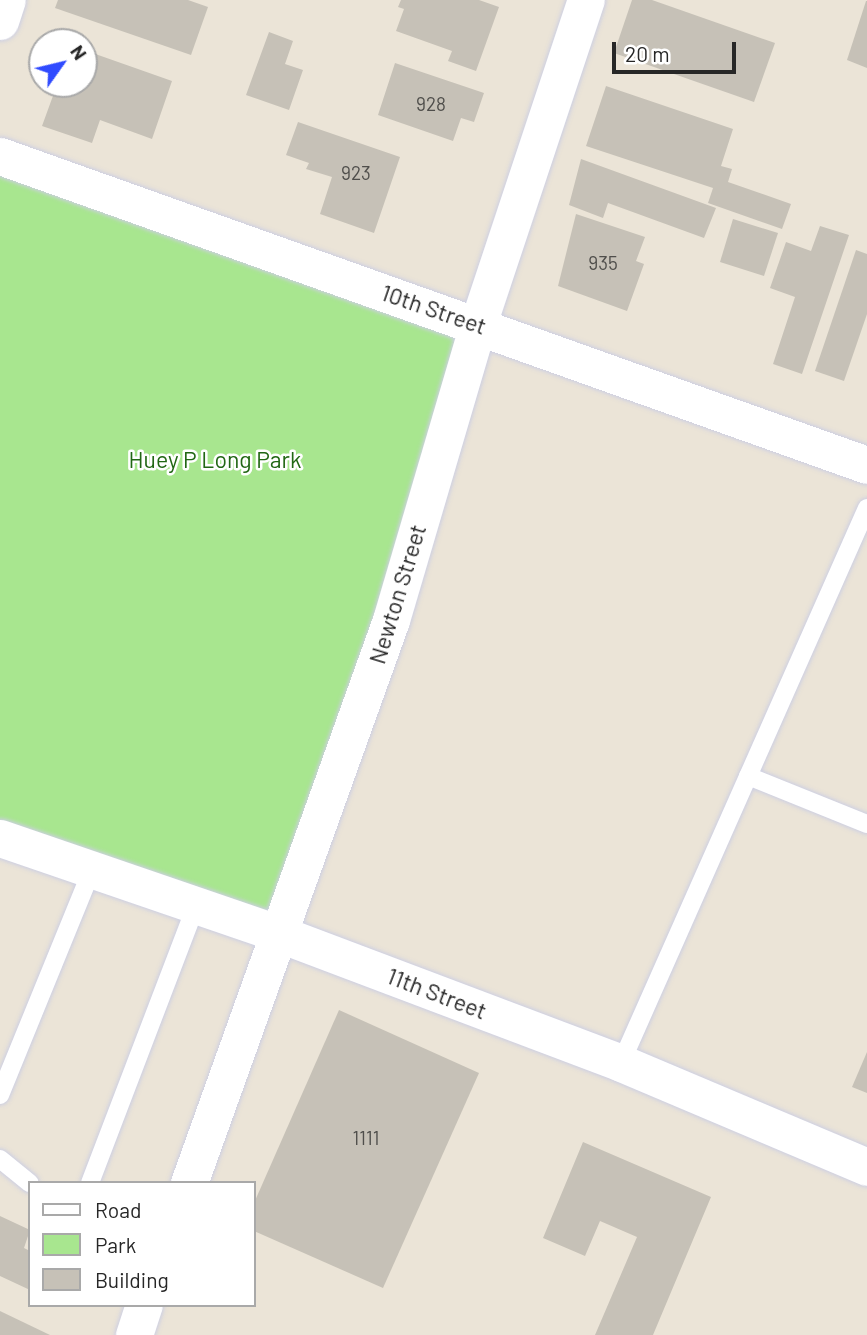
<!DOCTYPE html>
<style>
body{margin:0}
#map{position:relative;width:867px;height:1335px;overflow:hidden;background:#ebe4d7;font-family:Barlow,sans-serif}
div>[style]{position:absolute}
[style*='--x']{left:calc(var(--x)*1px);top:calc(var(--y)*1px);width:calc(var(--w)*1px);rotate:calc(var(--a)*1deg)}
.green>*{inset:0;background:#a8e68f}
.building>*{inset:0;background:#c6c1b7}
.roads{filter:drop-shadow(0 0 2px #cdcfe2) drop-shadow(0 0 2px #cdcfe2)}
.lane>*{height:18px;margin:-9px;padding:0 9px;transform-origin:9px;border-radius:9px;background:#fff}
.street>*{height:37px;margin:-18.5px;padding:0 18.5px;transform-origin:18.5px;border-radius:18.5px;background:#fff}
span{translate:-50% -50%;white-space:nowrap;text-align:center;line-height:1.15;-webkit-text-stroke:5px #fff;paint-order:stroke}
.number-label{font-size:19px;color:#4f4e4b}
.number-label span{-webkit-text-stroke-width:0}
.street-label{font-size:23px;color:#272727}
.park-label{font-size:23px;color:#216714}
.legend{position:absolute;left:28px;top:1181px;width:228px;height:126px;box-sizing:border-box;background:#fff;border:2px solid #a9a9a9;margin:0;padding:9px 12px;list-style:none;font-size:21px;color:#272727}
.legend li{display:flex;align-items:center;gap:14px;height:35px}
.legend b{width:35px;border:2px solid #a9a9a9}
.north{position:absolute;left:28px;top:28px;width:70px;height:70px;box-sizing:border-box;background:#fff;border:2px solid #a9a9a9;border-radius:50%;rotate:56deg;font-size:19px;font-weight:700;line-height:28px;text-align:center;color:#272727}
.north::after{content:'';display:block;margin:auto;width:24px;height:32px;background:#304bff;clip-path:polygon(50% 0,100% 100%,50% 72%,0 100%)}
.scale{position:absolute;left:612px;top:42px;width:124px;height:32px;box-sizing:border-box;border:4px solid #272727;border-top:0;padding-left:9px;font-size:21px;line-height:24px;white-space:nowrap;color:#272727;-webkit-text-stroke:5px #fff;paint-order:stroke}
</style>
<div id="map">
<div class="green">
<i style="clip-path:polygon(0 156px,478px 324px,280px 934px,0 838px)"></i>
</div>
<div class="building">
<i style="clip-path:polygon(58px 0,188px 0,208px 7px,191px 55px,55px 8px)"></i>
<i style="clip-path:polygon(401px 0,479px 0,499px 7px,476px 71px,448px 61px,452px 51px,396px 31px,404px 9px,398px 7px)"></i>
<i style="clip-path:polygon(632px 0,652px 0,775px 43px,754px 102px,614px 53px)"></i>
<i style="clip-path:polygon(866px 1px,867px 1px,867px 68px,847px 60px)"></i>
<i style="clip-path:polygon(269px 32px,293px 41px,285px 64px,303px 70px,289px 110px,246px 95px)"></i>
<i style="clip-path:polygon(84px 50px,172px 81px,152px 139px,100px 120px,92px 143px,42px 126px,54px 93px,46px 91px,49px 84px,84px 84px)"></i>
<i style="clip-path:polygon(395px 63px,484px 93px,474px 122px,461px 118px,453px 141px,378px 115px)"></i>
<i style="clip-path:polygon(606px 86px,733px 129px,721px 166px,732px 169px,728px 182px,791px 204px,782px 229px,708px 203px,713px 188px,586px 146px)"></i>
<i style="clip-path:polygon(298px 122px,400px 157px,374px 233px,320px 214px,332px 177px,306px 169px,309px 163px,286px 155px)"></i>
<i style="clip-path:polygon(581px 159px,716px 208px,704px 238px,608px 203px,603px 218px,569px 205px)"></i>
<i style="clip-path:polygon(576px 214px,645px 237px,636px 261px,644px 264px,627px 311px,558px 286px)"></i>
<i style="clip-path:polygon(733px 219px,778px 233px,764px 276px,720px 262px)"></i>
<i style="clip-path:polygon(820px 226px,849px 235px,802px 374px,773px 364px,795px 297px,770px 288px,786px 242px,811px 251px)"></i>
<i style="clip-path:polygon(856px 250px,867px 254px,867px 314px,844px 381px,815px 371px)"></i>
<i style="clip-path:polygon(339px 1010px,479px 1073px,383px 1288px,254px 1231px,254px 1203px)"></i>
<i style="clip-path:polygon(867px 1052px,867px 1093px,852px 1087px)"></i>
<i style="clip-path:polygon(583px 1142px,711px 1197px,653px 1335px,595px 1335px,637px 1237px,600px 1221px,585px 1256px,543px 1238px)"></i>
<i style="clip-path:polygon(0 1216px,30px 1230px,24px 1248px,30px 1251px,30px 1290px,0 1276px)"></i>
<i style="clip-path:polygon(0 1311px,50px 1335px,0 1335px)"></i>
</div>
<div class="roads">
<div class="lane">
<i style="--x:748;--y:776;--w:128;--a:22"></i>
<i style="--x:621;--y:1063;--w:607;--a:-66.1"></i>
<i style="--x:0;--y:1095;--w:243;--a:-67.8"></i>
<i style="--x:0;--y:1159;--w:38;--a:39"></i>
<i style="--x:90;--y:1183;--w:298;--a:-69.1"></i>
</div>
<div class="street">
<i style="--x:0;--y:21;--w:22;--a:-72"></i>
<i style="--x:0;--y:156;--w:920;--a:19.62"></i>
<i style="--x:0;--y:838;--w:296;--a:18.9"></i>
<i style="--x:280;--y:934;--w:365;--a:20.7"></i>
<i style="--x:621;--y:1063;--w:267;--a:22.9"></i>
<i style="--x:189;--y:1183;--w:598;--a:-70.26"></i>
<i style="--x:391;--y:620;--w:309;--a:-73.6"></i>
<i style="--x:478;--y:324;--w:342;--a:-71.6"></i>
<i style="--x:134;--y:1335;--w:32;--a:-72"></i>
</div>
</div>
<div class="number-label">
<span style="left:431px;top:104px">928</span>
<span style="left:356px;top:173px">923</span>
<span style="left:603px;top:263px">935</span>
<span style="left:366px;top:1138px">1111</span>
</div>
<div class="street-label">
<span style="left:434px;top:309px;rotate:19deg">10th Street</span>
<span style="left:397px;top:594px;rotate:-73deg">Newton Street</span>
<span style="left:437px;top:993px;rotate:21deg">11th Street</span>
</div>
<div class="park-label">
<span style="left:215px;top:459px">Huey P Long Park</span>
</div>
<ul class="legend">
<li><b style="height:9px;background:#fff"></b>Road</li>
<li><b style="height:19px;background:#a8e68f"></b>Park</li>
<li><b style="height:19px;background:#c6c1b7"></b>Building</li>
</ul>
<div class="north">N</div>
<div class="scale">20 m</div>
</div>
